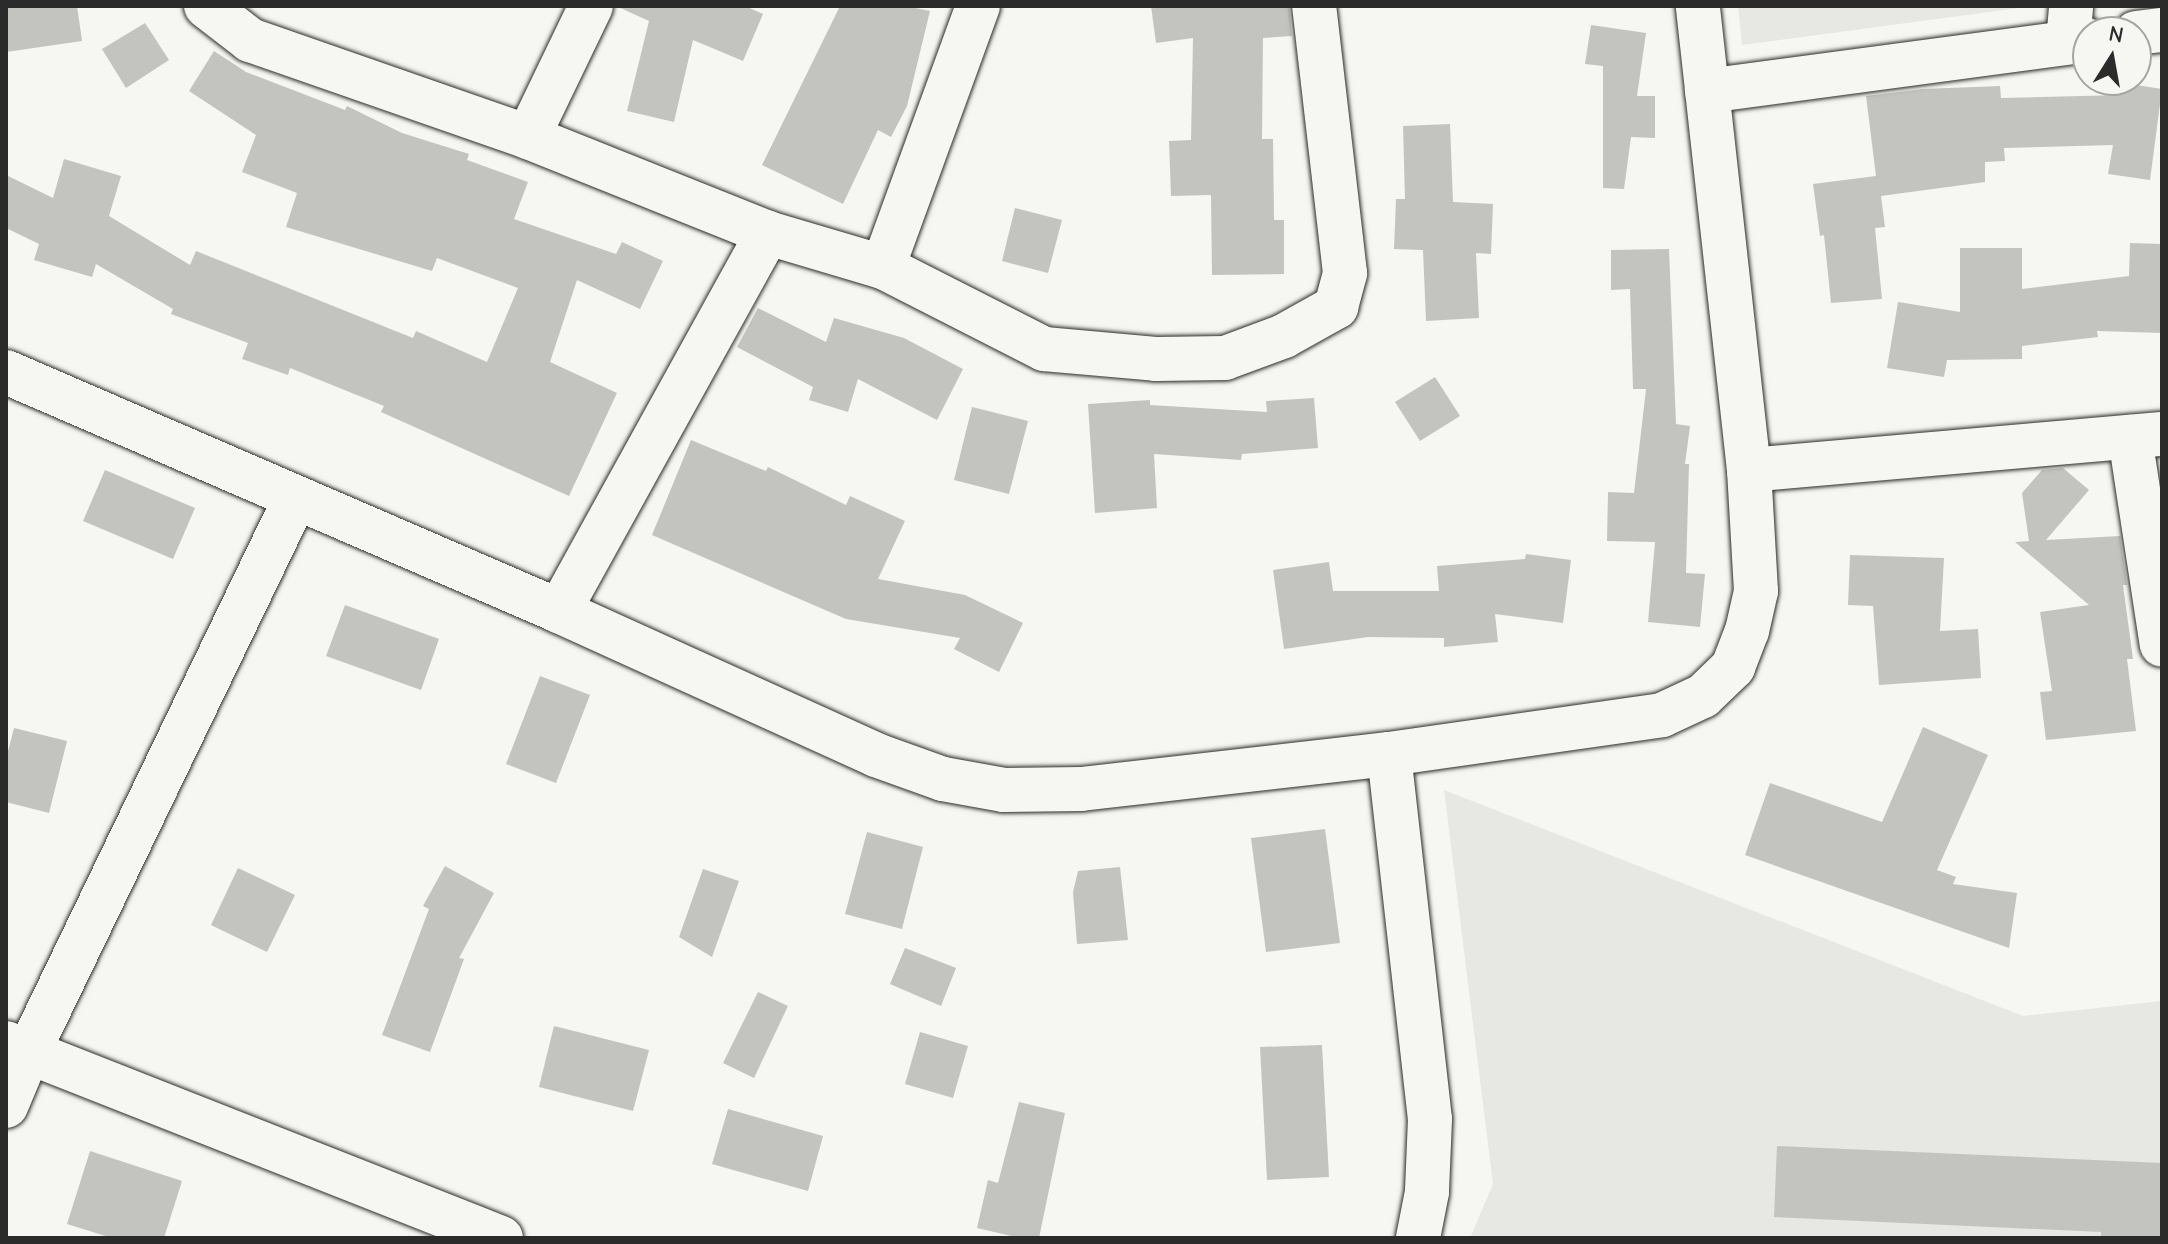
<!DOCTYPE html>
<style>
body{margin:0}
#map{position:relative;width:2168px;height:1244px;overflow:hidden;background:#f6f6f2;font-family:"Comic Neue",sans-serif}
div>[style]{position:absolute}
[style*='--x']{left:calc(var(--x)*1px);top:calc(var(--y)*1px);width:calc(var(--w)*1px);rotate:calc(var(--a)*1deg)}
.built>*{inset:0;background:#e7e7e3}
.building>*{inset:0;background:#c3c3c0}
.roads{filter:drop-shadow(0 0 2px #2b2b2b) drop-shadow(0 0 2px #2b2b2b)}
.minor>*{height:44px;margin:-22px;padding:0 22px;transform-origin:22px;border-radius:22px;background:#f6f6f2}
span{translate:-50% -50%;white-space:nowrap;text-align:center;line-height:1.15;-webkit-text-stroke:6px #f6f6f2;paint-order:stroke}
.frame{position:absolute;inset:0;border:8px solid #2b2b2b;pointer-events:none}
.north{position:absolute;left:2072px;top:16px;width:80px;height:80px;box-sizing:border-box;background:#f6f6f2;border:2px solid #a5a5a2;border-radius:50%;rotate:11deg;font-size:22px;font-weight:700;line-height:32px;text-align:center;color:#2b2b2b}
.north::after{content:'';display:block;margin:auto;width:28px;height:36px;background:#2b2b2b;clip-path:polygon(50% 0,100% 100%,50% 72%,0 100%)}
</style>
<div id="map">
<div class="built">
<i style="clip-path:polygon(1738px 6px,2034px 6px,1742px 45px)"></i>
<i style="clip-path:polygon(1444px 790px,2023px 1016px,2162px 1001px,2162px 1238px,1470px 1238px,1493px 1184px)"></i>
</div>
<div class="building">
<i style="clip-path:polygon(6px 6px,77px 6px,82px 41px,6px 52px)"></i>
<i style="clip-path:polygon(616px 6px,745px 6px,763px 14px,743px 61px,693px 40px,674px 122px,627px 111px,649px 21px)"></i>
<i style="clip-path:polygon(840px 6px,906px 6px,930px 11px,907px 106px,891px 137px,878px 130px,843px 204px,762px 165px)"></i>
<i style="clip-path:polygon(1151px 6px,1289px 6px,1292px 36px,1263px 38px,1262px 139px,1273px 139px,1274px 220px,1284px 220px,1284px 274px,1212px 275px,1211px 195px,1171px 196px,1169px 141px,1191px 140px,1193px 38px,1156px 43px)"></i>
<i style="clip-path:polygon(145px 23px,169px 60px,126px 88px,102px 49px)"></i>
<i style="clip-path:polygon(1591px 25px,1646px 33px,1637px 96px,1655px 96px,1655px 138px,1631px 137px,1624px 189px,1603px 188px,1603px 66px,1585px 64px)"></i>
<i style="clip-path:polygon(214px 51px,246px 72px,345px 110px,347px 106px,402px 133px,469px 154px,467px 160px,528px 182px,514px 219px,616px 254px,622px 242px,663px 261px,640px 309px,577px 280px,550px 362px,617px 393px,569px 496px,381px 412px,384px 406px,290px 368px,288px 375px,242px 359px,248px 343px,171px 314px,173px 309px,96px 264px,92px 277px,34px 260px,39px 244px,6px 228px,6px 175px,53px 198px,64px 159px,121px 176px,109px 216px,190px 265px,196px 251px,413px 338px,416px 331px,487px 362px,518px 288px,437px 258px,432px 271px,286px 227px,297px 193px,242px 172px,256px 135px,189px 91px)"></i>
<i style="clip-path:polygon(2123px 83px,2162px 89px,2150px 180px,2108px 174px,2113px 145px,2004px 148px,2005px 161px,1985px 162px,1985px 182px,1881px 196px,1885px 227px,1875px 228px,1882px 299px,1831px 303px,1824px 235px,1820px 236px,1813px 184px,1876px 176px,1866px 96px,1923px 89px,2000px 86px,2001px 98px,2121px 95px)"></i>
<i style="clip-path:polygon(1450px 124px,1453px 202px,1493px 204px,1491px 254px,1476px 253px,1479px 318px,1426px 321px,1423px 250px,1394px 249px,1396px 199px,1405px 199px,1403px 126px)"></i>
<i style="clip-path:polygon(1015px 208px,1062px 220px,1048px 273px,1002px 261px)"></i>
<i style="clip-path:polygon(2130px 243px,2162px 244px,2162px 333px,2097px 331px,2098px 337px,2022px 346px,2022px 359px,1947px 360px,1944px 377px,1887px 368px,1898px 302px,1960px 312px,1960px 248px,2022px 248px,2022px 289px,2129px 276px)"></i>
<i style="clip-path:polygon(1669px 249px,1676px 424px,1690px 426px,1685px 464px,1689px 464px,1686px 573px,1705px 574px,1700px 627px,1648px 622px,1655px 542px,1607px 541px,1608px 492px,1634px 493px,1646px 389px,1633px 389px,1630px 289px,1611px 290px,1611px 250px)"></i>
<i style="clip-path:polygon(758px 308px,826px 342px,834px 318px,904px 338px,963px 369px,937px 420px,858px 379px,848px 412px,809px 400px,813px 387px,737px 347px)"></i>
<i style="clip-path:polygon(1435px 377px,1460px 416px,1420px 441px,1395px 402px)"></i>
<i style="clip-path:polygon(1314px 398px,1318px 448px,1242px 454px,1241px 460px,1154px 454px,1157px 508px,1095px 513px,1088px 404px,1150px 400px,1150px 405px,1267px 412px,1266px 401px)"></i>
<i style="clip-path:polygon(972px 407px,1028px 421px,1009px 494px,954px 480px)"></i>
<i style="clip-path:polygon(691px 440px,766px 471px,768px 467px,846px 505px,850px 496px,905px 521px,878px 579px,965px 595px,1023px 623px,999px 672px,954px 649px,960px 638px,846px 619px,652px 535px)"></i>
<i style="clip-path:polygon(2063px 468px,2089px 490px,2046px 540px,2120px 536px,2127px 585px,2123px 585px,2133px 659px,2127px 659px,2136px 731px,2046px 740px,2040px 692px,2052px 691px,2040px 612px,2089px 605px,2015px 542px,2029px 541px,2022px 493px,2042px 470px)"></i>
<i style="clip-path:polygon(105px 470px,195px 508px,173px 559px,83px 521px)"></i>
<i style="clip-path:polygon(1526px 554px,1571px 560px,1563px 623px,1495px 614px,1498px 642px,1444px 647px,1444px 638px,1368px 637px,1284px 649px,1273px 570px,1329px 562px,1333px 591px,1439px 591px,1437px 566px,1525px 559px)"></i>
<i style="clip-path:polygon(1850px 555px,1944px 558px,1940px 631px,1978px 629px,1981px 678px,1879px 685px,1873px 606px,1848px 605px)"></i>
<i style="clip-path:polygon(345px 605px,439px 639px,421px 690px,326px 656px)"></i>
<i style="clip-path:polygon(540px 676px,590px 695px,556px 783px,506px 764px)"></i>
<i style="clip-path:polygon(1923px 727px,1988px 755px,1937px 870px,1956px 877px,1953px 884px,2017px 893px,2009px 948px,1745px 855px,1770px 783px,1882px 822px)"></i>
<i style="clip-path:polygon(14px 728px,67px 741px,49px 813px,6px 802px,6px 759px)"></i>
<i style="clip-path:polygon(1325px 829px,1340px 943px,1266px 952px,1251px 838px)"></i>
<i style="clip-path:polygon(867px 832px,923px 847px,902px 929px,845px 914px)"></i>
<i style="clip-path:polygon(445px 866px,494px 893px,459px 958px,464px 959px,430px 1052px,382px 1035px,429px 909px,423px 906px)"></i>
<i style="clip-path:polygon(1120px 867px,1128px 940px,1077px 944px,1073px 892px,1078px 871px)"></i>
<i style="clip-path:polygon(238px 868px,295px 895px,267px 952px,211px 925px)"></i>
<i style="clip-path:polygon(703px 869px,739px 881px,712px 957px,679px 937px)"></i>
<i style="clip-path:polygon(905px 948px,956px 968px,941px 1006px,890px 984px)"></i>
<i style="clip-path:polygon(758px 992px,788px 1006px,754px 1078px,723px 1063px)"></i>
<i style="clip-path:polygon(554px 1026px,649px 1050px,633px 1111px,539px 1087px)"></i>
<i style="clip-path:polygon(920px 1032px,968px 1046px,953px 1098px,905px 1084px)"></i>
<i style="clip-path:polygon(1322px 1045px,1329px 1177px,1267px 1180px,1260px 1047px)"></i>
<i style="clip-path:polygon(1019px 1102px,1065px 1113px,1039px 1238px,1020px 1238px,977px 1228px,988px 1180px,998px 1183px)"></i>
<i style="clip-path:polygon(728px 1109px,823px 1136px,808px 1191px,712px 1164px)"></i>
<i style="clip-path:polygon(1777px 1146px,2162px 1163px,2162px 1238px,2101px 1238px,2101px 1232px,1774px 1217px)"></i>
<i style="clip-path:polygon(90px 1151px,182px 1181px,164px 1238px,112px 1238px,67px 1224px)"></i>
</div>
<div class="roads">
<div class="minor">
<i style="--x:206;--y:6;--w:56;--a:37.7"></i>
<i style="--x:250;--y:40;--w:294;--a:19.2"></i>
<i style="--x:528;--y:137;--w:258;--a:21.8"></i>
<i style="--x:768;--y:233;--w:120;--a:16.5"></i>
<i style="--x:883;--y:267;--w:181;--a:27"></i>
<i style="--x:1044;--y:349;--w:112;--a:5.1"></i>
<i style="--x:1156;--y:359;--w:69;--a:-0.8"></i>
<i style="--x:1225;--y:358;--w:63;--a:-20.4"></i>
<i style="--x:1284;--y:336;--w:60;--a:-29.1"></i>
<i style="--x:1336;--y:307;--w:35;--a:-75"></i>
<i style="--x:1345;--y:273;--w:269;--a:-96.6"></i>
<i style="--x:2136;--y:33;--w:26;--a:-7"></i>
<i style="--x:2068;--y:42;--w:36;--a:-85"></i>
<i style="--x:1707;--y:91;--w:384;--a:-7.6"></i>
<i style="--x:528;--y:137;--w:145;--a:-64.3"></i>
<i style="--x:883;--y:267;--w:278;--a:-70"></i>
<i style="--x:6;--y:372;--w:602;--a:23.37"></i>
<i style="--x:559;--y:611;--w:348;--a:24.4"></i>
<i style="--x:876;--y:755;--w:71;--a:19.7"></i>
<i style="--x:943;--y:779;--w:62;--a:10.2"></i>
<i style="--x:1004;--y:790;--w:77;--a:-0.7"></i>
<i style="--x:1081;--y:789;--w:310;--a:-6.5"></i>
<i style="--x:1389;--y:754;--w:276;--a:-8.1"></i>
<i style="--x:1662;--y:715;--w:45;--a:-24.9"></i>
<i style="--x:1703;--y:696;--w:42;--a:-44"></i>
<i style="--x:1733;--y:667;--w:39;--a:-69"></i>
<i style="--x:1747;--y:631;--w:41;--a:-77.3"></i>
<i style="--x:1756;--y:591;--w:121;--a:-93.3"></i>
<i style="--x:1749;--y:470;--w:467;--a:-96.3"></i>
<i style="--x:2130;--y:437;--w:210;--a:81.3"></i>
<i style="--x:1749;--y:470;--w:415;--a:-5"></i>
<i style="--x:559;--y:611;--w:432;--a:-61.1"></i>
<i style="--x:1389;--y:754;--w:367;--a:83.6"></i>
<i style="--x:1430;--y:1119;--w:73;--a:92.4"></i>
<i style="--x:1427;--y:1192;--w:47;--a:101.1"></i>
<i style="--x:6;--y:1043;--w:532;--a:21.5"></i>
<i style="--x:6;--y:1106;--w:60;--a:-67.3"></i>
<i style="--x:29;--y:1051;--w:613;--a:-64.27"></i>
</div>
</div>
<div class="frame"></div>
<div class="north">N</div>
</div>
